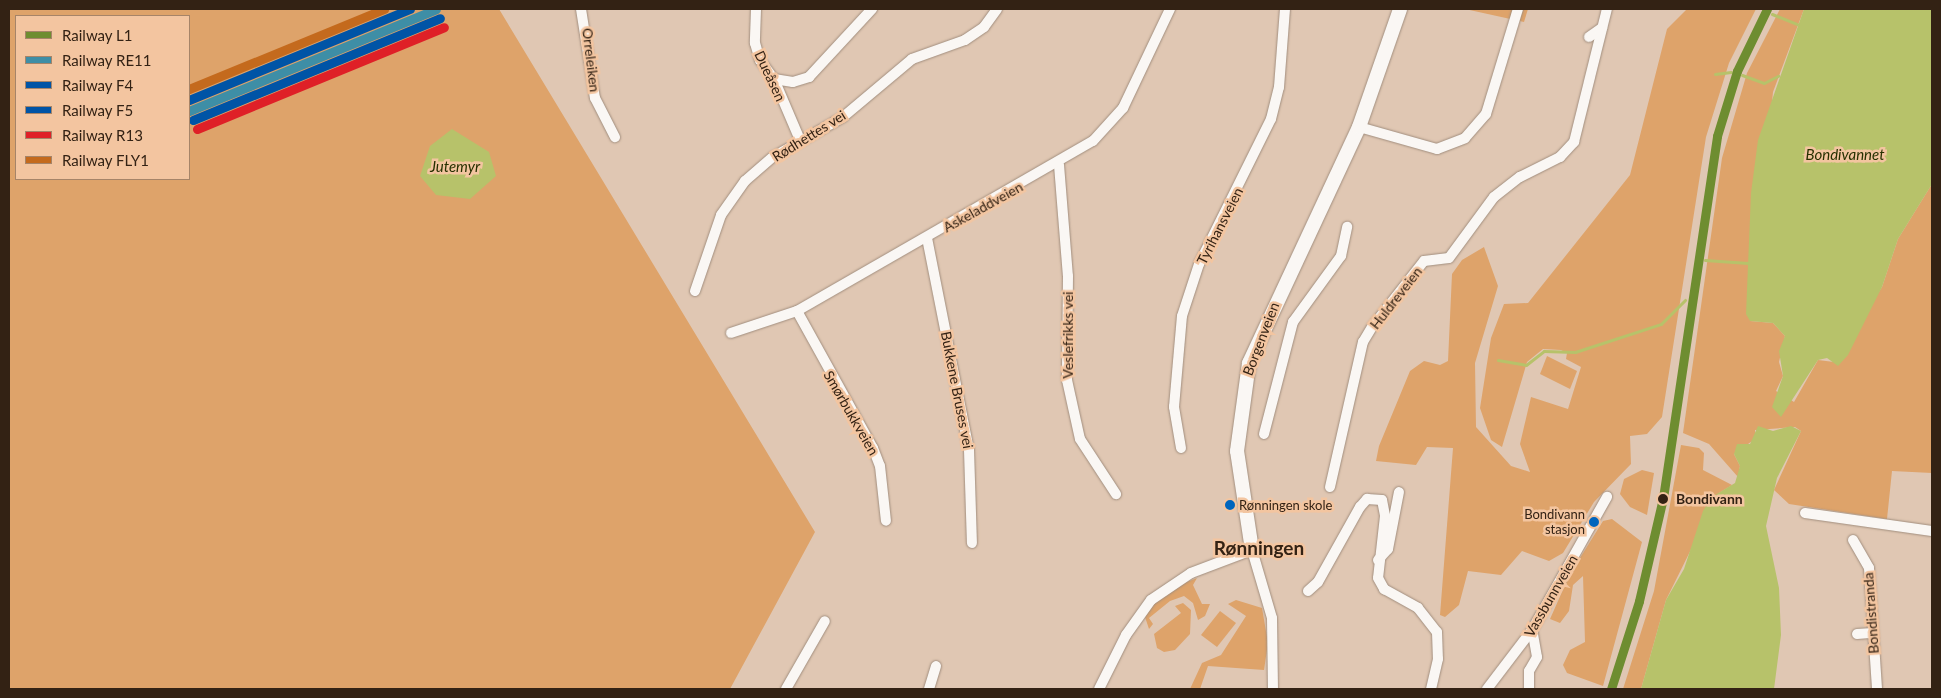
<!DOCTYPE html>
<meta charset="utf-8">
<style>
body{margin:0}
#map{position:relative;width:1941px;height:698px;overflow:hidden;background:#e0c7b3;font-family:Lato,sans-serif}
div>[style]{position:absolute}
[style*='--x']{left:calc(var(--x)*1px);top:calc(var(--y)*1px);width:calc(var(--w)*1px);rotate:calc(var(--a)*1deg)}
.green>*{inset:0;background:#dea36a}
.water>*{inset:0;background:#b7c26a}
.stream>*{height:3px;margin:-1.5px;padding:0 1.5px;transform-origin:1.5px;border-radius:1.5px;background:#b7c26a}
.roads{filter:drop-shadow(0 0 1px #a18e7e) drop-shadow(0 0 1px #a18e7e)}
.street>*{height:10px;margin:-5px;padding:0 5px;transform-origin:5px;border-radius:5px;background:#faf7f4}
.secondary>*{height:14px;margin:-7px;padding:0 7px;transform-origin:7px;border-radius:7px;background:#faf7f4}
.rail-1>*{height:9px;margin:-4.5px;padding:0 4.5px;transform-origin:4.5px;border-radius:4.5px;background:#6e8d30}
.rail-2>*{height:9px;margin:-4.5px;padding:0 4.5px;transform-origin:4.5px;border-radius:4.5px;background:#3e8ea6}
.rail-3>*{height:9px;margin:-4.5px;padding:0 4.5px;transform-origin:4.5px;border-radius:4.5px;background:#0054a6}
.rail-4>*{height:9px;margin:-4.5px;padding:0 4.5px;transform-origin:4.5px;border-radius:4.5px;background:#0054a6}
.rail-5>*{height:9px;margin:-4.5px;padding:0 4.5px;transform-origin:4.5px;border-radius:4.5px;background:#df2027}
.rail-6>*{height:9px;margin:-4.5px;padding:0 4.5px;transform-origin:4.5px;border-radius:4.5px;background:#c46a1d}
.dots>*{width:14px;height:14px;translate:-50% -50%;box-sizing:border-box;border:2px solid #f3c5a0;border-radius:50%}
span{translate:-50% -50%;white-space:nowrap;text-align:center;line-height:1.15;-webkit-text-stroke:5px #f3c5a0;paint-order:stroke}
.bus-label{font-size:13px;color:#332214}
.left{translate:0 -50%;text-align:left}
.right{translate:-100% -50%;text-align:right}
.street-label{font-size:14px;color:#332214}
.stop-label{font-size:14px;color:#332214;font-weight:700}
.water-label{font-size:15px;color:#263000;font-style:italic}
.district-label{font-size:19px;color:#332214;font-weight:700}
.frame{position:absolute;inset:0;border:10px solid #332214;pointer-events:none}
.legend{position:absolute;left:15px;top:15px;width:175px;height:165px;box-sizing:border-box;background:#f3c5a0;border:1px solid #a68468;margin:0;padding:6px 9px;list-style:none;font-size:15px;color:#332214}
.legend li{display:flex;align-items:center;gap:10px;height:25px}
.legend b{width:25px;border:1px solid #a68468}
</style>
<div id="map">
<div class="green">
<i style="clip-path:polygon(evenodd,9px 9px,499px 9px,815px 532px,730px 689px,9px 689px,9px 9px,16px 16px,189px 16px,189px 179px,16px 179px,16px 16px)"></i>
<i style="clip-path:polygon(1465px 9px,1528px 9px,1524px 22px)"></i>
<i style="clip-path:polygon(1687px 9px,1756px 9px,1729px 63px,1706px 137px,1662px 417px,1647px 434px,1630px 436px,1631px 464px,1594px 502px,1563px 553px,1549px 561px,1522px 551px,1501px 575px,1468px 571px,1459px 605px,1445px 617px,1440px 615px,1453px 448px,1427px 447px,1416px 465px,1376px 461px,1379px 446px,1410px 371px,1424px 361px,1440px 365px,1448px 361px,1452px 274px,1462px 260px,1484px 247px,1498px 286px,1475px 363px,1476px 427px,1511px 466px,1530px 472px,1520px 444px,1531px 397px,1568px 409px,1581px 367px,1566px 359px,1567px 353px,1561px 350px,1543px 349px,1527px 362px,1502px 447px,1491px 440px,1480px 408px,1491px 338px,1504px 304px,1528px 303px,1630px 175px,1667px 29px)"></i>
<i style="clip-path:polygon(1780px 9px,1804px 9px,1773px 92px,1750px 321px,1773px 323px,1785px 336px,1779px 362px,1783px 376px,1776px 391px,1794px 402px,1818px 360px,1834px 362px,1882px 287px,1898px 239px,1932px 184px,1932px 473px,1892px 471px,1887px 519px,1789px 504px,1774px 490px,1801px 431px,1795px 427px,1755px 430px,1755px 439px,1734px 454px,1740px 466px,1738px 477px,1709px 444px,1683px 433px,1722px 158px,1747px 73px)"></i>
<i style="clip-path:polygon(1547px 356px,1577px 371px,1570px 389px,1540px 374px)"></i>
<i style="clip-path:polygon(1681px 445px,1699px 448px,1704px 453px,1703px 470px,1732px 485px,1719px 493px,1666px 600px,1641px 689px,1623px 689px,1654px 591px)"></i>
<i style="clip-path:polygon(1642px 470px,1654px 473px,1647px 515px,1630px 507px,1620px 494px,1624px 479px)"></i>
<i style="clip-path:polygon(1612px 519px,1642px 542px,1603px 686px,1567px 673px,1563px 665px,1570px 650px,1585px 642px,1583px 576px,1573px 585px,1569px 611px,1560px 623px,1550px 619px,1570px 574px,1603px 521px)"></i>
<i style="clip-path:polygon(1197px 578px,1193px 585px,1202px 604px,1210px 604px,1205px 616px,1198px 620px,1193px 603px,1184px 596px,1170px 601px,1149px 618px,1153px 624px,1149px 629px,1145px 617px,1154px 603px,1174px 587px)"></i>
<i style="clip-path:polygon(1236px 600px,1262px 608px,1268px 643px,1264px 670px,1208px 666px,1200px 689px,1190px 689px,1202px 663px,1221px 655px,1246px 616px,1228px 604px)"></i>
<i style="clip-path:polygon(1183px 603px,1191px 610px,1190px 634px,1175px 650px,1164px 652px,1157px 648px,1154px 634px,1181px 613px,1175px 606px)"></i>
<i style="clip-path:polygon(1220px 611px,1236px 623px,1217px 647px,1201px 635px)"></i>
</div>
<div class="water">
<i style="clip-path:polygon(1804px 9px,1932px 9px,1932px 184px,1898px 239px,1882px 287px,1848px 355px,1838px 366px,1827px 358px,1818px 360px,1781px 417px,1772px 407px,1783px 376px,1779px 351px,1785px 336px,1773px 323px,1750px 321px,1746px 314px,1751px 193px,1758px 140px)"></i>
<i style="clip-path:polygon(452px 129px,489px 152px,496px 176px,470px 199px,436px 195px,420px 176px,430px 146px)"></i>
<i style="clip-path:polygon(1758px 426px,1773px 431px,1791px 426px,1801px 431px,1777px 478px,1766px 526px,1779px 588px,1781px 635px,1774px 689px,1641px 689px,1666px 600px,1684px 569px,1703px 511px,1712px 497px,1735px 483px,1740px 466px,1734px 454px,1737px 444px,1750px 444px)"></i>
</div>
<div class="stream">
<i style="--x:1772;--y:14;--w:27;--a:22"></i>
<i style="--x:1715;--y:74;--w:16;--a:-7"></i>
<i style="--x:1742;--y:75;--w:23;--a:20"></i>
<i style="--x:1764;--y:83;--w:16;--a:-27"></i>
<i style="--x:1705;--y:260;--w:43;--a:4"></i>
<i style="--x:1498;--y:360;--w:28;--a:10"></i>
<i style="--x:1526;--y:365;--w:23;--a:-38"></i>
<i style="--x:1544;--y:351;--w:31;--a:2"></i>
<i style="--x:1575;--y:352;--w:90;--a:-18"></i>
<i style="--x:1661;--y:324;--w:34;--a:-45"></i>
</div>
<div class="roads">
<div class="street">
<i style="--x:581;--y:9;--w:90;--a:81.1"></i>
<i style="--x:595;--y:98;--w:44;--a:62.9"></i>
<i style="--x:756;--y:9;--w:34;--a:92"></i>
<i style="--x:755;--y:43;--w:18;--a:74"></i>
<i style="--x:760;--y:60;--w:24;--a:54"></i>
<i style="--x:774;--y:79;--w:66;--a:66.9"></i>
<i style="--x:1589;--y:37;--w:16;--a:-35"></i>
<i style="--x:774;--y:79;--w:19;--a:9"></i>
<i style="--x:793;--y:82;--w:17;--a:-17"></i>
<i style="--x:809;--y:77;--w:93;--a:-47.2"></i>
<i style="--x:1359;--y:127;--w:81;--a:15.8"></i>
<i style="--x:1437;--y:149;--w:30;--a:-21"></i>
<i style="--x:1465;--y:138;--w:32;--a:-49"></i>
<i style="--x:1486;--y:114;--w:110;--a:-73.1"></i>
<i style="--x:1059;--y:165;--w:111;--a:85.4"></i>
<i style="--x:1068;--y:276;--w:104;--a:90.6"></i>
<i style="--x:1067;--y:380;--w:60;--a:77.6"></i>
<i style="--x:1080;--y:439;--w:66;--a:56.8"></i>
<i style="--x:927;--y:238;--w:216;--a:78.8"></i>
<i style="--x:969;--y:450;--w:93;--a:88.2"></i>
<i style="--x:695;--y:291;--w:80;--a:-71.1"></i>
<i style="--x:721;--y:215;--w:42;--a:-54.8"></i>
<i style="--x:745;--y:181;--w:37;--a:-41"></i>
<i style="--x:773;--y:157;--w:81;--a:-29.7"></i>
<i style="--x:843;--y:117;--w:90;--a:-40"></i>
<i style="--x:912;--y:59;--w:56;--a:-19.7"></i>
<i style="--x:965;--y:40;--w:23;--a:-34"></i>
<i style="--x:984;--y:27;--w:22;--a:-54"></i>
<i style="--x:797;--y:311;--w:157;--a:61"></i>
<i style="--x:873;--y:448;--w:19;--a:69"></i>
<i style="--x:880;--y:466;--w:55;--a:83.8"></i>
<i style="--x:731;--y:333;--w:70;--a:-18.4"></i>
<i style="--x:797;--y:311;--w:341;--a:-29.9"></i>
<i style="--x:1093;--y:141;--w:45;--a:-47.7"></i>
<i style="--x:1123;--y:108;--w:110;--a:-64.6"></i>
<i style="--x:1264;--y:434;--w:116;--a:-75.5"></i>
<i style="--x:1293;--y:322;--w:82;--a:-54"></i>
<i style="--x:1341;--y:256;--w:30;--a:-78"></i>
<i style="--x:1181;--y:448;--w:42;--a:-99.7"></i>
<i style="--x:1174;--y:407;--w:91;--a:-85"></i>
<i style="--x:1182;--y:316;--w:55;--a:-71.9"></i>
<i style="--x:1199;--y:264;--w:162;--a:-63.6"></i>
<i style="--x:1271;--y:119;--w:33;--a:-76"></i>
<i style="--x:1279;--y:87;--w:78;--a:-85.6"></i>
<i style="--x:1330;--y:487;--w:149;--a:-77.2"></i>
<i style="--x:1363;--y:342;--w:17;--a:-59"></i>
<i style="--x:1372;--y:327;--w:84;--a:-51.8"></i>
<i style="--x:1424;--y:261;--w:25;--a:-7"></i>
<i style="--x:1449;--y:258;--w:76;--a:-53.6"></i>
<i style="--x:1494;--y:197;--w:33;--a:-38"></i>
<i style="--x:1520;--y:177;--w:45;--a:-26.6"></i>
<i style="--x:1560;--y:157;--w:21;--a:-47"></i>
<i style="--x:1574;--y:142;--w:137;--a:-76.1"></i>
<i style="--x:1805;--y:513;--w:128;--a:8.1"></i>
<i style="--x:1853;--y:540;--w:32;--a:60"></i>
<i style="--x:1869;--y:568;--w:121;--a:86.2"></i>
<i style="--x:1378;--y:560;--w:15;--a:-48"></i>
<i style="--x:1388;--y:549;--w:58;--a:-79.1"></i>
<i style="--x:1308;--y:591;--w:13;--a:-42"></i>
<i style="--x:1318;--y:582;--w:86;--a:-60.8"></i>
<i style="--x:1360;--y:507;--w:11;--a:-49"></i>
<i style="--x:1367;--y:499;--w:15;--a:4"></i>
<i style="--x:1382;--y:500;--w:16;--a:79"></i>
<i style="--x:1385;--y:516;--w:62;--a:96.4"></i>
<i style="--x:1378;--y:578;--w:13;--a:61"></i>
<i style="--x:1384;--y:589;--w:39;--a:29"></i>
<i style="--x:1418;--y:608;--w:31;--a:52"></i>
<i style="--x:1437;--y:632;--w:27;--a:88"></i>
<i style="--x:1438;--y:659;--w:31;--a:103"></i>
<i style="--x:1857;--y:634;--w:16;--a:-4"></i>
<i style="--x:786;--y:689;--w:78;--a:-60.2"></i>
<i style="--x:929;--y:689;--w:24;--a:-73"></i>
<i style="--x:1099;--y:689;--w:60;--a:-63.4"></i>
<i style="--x:1126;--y:635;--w:43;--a:-54.5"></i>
<i style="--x:1151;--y:600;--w:48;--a:-34"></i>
<i style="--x:1191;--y:573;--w:65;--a:-20.7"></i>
<i style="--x:1252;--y:550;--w:71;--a:73.6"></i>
<i style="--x:1272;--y:618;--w:71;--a:89.2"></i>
<i style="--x:1487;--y:689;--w:74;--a:-52.7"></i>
<i style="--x:1532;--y:630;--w:153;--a:-60.6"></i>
<i style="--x:1529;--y:689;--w:18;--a:-90"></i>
<i style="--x:1529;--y:671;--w:16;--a:-60"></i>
<i style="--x:1537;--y:657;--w:27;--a:-100"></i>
</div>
<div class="secondary">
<i style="--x:1252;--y:550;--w:100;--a:-98.6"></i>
<i style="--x:1237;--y:451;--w:89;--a:-82.2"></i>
<i style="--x:1249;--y:363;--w:260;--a:-65"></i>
<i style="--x:1359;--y:127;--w:125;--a:-70.8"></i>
</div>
</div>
<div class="rail-1">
<i style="--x:1611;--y:689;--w:92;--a:-72.3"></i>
<i style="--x:1639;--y:601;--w:106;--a:-76.9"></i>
<i style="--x:1663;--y:498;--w:366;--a:-81.5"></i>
<i style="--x:1717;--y:136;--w:68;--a:-72.9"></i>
<i style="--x:1737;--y:71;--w:69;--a:-64.2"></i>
</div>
<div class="rail-2">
<i style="--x:189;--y:111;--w:267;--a:-22.4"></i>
</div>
<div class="rail-3">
<i style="--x:193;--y:120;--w:267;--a:-22.4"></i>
</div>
<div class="rail-4">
<i style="--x:189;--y:100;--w:239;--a:-22.4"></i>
</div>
<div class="rail-5">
<i style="--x:197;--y:129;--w:267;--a:-22.4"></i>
</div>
<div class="rail-6">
<i style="--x:189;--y:89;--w:211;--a:-22.3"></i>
</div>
<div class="dots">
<i style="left:1663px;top:499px;background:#332214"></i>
<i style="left:1230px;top:505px;background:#0065bd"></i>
<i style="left:1594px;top:522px;background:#0065bd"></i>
</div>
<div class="bus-label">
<span class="left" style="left:1239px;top:505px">Rønningen skole</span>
<span class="right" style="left:1585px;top:522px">Bondivann<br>stasjon</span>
</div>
<div class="street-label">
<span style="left:591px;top:60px;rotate:83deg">Orreleiken</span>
<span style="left:770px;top:76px;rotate:65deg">Dueåsen</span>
<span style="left:809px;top:136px;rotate:-32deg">Rødhettes vei</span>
<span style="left:983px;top:207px;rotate:-29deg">Askeladdveien</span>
<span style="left:1220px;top:226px;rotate:-63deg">Tyrihansveien</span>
<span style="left:1396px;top:298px;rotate:-52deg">Huldreveien</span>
<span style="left:1068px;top:335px;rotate:-90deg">Veslefrikks vei</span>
<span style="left:1261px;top:339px;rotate:-69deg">Borgenveien</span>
<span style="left:957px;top:390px;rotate:79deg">Bukkene Bruses vei</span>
<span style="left:851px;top:413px;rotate:60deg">Smørbukkveien</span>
<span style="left:1551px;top:596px;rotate:-60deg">Vassbunnveien</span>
<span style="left:1871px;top:613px;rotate:-94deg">Bondistranda</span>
</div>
<div class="stop-label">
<span class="left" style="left:1676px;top:499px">Bondivann</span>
</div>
<div class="water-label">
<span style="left:1845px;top:155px">Bondivannet</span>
<span style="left:455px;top:167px">Jutemyr</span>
</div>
<div class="district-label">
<span style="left:1259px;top:548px">Rønningen</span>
</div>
<div class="frame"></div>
<ul class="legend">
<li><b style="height:6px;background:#6e8d30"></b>Railway L1</li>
<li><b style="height:6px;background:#3e8ea6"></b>Railway RE11</li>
<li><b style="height:6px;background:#0054a6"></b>Railway F4</li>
<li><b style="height:6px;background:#0054a6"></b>Railway F5</li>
<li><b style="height:6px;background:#df2027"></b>Railway R13</li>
<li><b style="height:6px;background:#c46a1d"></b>Railway FLY1</li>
</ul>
</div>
